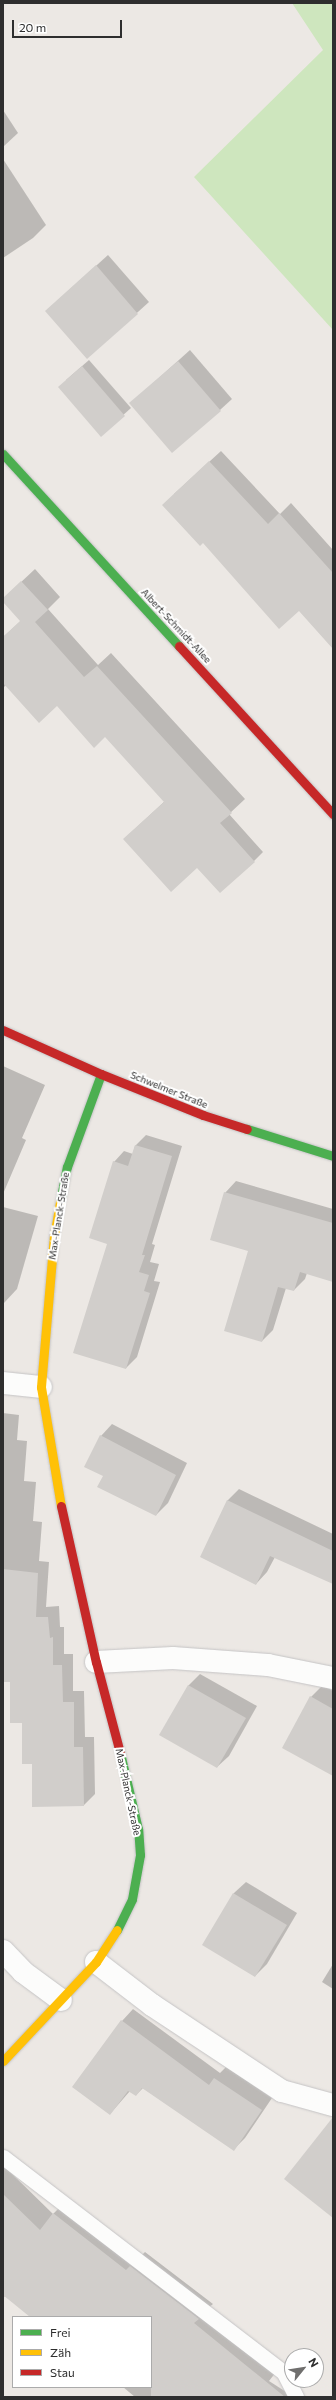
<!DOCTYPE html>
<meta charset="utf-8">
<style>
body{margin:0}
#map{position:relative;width:336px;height:2400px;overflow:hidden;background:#ece8e4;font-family:Commissioner,sans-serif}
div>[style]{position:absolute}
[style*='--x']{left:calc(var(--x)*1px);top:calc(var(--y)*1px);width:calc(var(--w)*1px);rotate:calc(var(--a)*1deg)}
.green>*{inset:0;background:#cee6be}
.shadow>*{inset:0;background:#0003}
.building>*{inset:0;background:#d1cecb}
.roads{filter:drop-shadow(0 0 1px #c5c4c5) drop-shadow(0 0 1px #c5c4c5)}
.lane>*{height:15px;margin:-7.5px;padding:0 7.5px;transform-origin:7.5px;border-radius:7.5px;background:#fcfcfb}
.street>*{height:22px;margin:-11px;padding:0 11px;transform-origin:11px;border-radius:11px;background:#fcfcfb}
.fast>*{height:9px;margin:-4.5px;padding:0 4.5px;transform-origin:4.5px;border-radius:4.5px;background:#4caf50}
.slow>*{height:9px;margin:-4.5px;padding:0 4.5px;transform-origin:4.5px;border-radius:4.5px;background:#ffc107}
.jam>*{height:9px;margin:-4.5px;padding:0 4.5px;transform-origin:4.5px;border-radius:4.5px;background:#c62828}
span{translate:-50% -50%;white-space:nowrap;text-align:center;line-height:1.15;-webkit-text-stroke:4px #fff;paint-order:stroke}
.street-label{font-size:10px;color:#2e2e2e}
.frame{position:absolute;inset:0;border:4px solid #2e2e2e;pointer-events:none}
.legend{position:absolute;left:12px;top:2316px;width:140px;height:72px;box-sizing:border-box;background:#fff;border:1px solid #ababab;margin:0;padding:5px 7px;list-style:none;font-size:12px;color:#2e2e2e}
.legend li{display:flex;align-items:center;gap:8px;height:20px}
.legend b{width:20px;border:1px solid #ababab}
.north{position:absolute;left:284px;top:2348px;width:40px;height:40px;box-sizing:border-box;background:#fff;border:1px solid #ababab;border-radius:50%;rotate:60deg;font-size:11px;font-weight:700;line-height:16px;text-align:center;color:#2e2e2e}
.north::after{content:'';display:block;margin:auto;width:14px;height:18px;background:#706f6e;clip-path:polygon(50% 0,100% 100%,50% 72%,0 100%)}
.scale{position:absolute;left:12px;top:20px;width:110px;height:18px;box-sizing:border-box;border:2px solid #2e2e2e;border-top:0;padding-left:5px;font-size:12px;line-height:14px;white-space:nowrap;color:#2e2e2e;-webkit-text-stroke:3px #fff;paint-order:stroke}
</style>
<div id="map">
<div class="green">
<i style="clip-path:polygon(292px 3px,333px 3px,333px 330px,194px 177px,323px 50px)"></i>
</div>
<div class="shadow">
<i style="clip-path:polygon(3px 110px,18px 133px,3px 147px)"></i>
<i style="clip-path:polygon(3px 159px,46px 225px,33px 238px,3px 258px)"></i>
<i style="clip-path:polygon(108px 255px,149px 302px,87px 358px,46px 311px)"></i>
<i style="clip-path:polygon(190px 350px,232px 399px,220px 410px,131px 403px)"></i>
<i style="clip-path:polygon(89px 360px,131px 408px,101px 435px,66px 380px)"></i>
<i style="clip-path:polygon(221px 451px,280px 514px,291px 503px,333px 550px,333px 648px,299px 610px,174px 494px)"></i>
<i style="clip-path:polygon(35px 569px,60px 597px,48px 609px,98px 665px,111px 653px,245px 799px,229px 814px,263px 852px,250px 865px,197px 866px,124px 839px,165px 801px,105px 736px,57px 704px,6px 685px,3px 688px,3px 637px,21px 621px,3px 599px)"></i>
<i style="clip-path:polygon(3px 1066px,45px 1085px,22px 1138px,26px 1140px,3px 1194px)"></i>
<i style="clip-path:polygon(146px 1135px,182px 1146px,152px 1244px,155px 1245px,150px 1262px,159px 1264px,154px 1281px,160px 1282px,137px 1357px,126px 1368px,108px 1243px,114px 1162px,124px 1151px,133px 1154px,135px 1146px)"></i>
<i style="clip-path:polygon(236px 1181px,333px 1209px,333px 1281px,307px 1273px,305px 1279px,294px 1290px,286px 1288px,273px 1330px,262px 1341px,249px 1250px,225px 1193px)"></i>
<i style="clip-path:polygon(3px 1207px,38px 1216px,17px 1289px,4px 1303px)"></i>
<i style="clip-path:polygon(3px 1413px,19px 1415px,17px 1440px,27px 1441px,24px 1481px,36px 1482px,33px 1521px,42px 1522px,39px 1561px,49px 1562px,46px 1607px,59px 1606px,60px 1627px,64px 1627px,64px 1654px,73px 1654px,73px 1691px,84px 1691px,85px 1737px,94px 1737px,95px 1794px,84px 1805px,33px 1763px,11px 1681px,3px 1592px)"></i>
<i style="clip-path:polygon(112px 1424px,187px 1463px,168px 1503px,156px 1515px,101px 1436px)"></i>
<i style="clip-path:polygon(239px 1489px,333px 1534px,333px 1583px,275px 1557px,267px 1572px,256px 1584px,227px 1501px)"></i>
<i style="clip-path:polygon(200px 1674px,257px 1706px,229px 1756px,217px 1767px,188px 1686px)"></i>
<i style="clip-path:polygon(323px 1685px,333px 1691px,333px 1775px,311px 1697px)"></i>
<i style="clip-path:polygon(246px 1882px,297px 1913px,267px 1964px,255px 1976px,204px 1945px,234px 1893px)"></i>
<i style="clip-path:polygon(333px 1964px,333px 1989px,322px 1982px)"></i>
<i style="clip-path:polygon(133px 2009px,220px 2073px,226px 2067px,272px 2098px,245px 2138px,234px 2149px,143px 2088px,136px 2095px,130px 2091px,110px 2114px,122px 2021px)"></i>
<i style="clip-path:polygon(3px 2165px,53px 2214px,68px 2199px,141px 2256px,145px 2252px,213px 2304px,208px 2308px,280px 2367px,269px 2381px,294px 2397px,135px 2397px,123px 2387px,151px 2387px,151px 2317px,32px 2317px,5px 2296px,3px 2298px)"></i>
</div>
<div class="building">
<i style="clip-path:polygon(96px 265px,138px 314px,87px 359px,45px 311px)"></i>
<i style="clip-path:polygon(178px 361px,221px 411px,172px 453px,129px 403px)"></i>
<i style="clip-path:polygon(82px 366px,125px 416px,101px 437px,58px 387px)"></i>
<i style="clip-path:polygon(209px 461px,268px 524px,279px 513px,333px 573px,333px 649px,299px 611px,279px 629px,203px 543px,200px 546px,162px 505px)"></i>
<i style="clip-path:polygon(21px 581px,48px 610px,35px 622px,84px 677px,97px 666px,232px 813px,220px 823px,255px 862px,220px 893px,197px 868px,171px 892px,123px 839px,164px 802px,105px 737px,94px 748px,57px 706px,39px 723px,3px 683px,3px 637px,20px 621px,3px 602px,3px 598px)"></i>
<i style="clip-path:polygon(135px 1145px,172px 1156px,142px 1255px,145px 1255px,139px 1272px,149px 1275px,144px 1291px,150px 1293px,126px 1369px,73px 1353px,107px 1244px,89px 1238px,113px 1161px,128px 1166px)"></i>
<i style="clip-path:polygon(224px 1192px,333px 1223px,333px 1282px,300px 1272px,294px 1291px,278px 1287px,262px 1342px,224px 1331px,248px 1251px,210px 1240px)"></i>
<i style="clip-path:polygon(100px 1435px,176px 1475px,156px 1516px,97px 1487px,103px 1476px,84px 1467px)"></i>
<i style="clip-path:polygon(227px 1500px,333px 1551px,333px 1584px,270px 1556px,256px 1585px,200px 1557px)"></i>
<i style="clip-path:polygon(3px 1569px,38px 1573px,36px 1617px,48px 1617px,50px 1638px,53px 1637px,53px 1665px,62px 1665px,63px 1702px,74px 1702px,74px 1747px,83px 1747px,84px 1806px,32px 1807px,32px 1764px,22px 1764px,22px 1723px,10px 1723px,10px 1682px,3px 1682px)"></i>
<i style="clip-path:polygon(188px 1685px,246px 1718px,217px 1768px,159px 1735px)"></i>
<i style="clip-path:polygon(310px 1696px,333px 1709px,333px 1776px,282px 1748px)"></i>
<i style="clip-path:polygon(233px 1893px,287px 1925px,255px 1977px,202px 1945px)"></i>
<i style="clip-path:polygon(121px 2020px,209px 2085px,214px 2078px,262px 2110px,234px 2151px,142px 2088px,136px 2096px,128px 2091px,110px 2115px,72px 2087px)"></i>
<i style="clip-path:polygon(333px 2117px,333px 2218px,284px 2179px)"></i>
<i style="clip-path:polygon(3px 2194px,40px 2230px,53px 2213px,126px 2270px,130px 2266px,199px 2319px,194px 2323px,285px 2397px,151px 2397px,151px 2317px,30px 2317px,3px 2295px)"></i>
</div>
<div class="roads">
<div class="lane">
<i style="--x:3;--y:2157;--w:354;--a:37.5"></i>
<i style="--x:284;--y:2373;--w:27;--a:63"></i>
</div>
<div class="street">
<i style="--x:3;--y:1383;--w:38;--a:6"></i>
<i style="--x:96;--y:1662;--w:77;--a:-3"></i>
<i style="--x:173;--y:1658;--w:95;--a:4.2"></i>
<i style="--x:268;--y:1665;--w:66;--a:11.3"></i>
<i style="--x:3;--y:1951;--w:29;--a:46"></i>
<i style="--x:23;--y:1972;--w:47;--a:36.4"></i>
<i style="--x:96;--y:1962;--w:71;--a:37.5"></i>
<i style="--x:152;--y:2005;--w:156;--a:33.5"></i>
<i style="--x:282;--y:2091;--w:53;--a:15.4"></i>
</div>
<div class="fast">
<i style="--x:3;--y:454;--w:260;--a:47.5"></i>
<i style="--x:247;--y:1129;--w:90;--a:17.4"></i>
<i style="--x:60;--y:1202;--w:36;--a:-79"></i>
<i style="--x:67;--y:1167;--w:99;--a:-69.9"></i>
<i style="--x:117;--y:1930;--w:34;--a:-64"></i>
<i style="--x:132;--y:1899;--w:45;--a:-79.7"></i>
<i style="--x:140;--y:1855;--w:26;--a:-94"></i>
<i style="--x:138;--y:1829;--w:78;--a:-103.3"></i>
</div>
<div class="slow">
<i style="--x:60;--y:1202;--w:34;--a:100"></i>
<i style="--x:54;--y:1235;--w:153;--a:94.9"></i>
<i style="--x:41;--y:1387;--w:121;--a:80.5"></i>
<i style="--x:3;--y:2061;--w:136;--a:-46.8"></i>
<i style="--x:96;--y:1962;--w:38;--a:-57"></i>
</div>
<div class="jam">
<i style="--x:179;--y:646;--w:228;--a:47.5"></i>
<i style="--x:3;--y:1030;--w:107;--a:24.2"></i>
<i style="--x:101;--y:1074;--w:110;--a:21.9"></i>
<i style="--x:203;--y:1115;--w:46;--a:17.7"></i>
<i style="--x:61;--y:1506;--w:160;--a:77.4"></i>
<i style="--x:96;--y:1662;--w:94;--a:75.2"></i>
</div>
</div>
<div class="street-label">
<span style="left:176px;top:626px;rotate:47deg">Albert-Schmidt-Allee</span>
<span style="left:169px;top:1090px;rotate:22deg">Schwelmer Straße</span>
<span style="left:59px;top:1216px;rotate:-81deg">Max-Planck-Straße</span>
<span style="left:128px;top:1792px;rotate:78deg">Max-Planck-Straße</span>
</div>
<div class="frame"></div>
<ul class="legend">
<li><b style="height:5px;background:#4caf50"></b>Frei</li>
<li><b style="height:5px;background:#ffc107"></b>Zäh</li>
<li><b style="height:5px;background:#c62828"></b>Stau</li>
</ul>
<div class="north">N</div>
<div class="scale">20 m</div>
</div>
